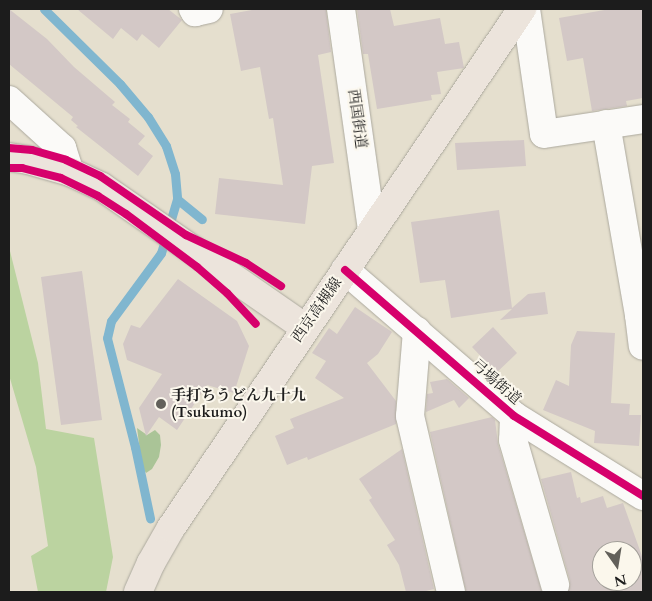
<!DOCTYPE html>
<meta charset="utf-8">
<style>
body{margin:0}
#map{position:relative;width:652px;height:601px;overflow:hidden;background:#e5dfce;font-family:Cardo,"Noto Serif JP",serif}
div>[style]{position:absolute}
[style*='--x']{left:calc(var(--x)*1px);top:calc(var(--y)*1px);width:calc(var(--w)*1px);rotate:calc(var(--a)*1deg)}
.green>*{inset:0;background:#bbd3a0}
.forest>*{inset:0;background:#aac497}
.stream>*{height:9px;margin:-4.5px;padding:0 4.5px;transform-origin:4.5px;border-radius:4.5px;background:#80b6cf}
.building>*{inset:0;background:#d3c8c6}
.roads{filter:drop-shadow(0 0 1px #aca99e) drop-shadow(0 0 1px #aca99e)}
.minor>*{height:28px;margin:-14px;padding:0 14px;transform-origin:14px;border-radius:14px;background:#fbfaf8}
.primary>*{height:28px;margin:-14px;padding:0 14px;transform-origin:14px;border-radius:14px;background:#ece4dc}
.cycleway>*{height:8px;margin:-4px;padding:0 4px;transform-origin:4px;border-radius:4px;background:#d6006c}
.dots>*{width:14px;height:14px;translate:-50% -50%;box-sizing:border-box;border:2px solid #fbf7ec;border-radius:50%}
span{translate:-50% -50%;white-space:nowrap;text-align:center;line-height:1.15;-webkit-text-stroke:4px #fbf7ec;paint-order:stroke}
.street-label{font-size:15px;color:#1c1c1c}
.poi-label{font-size:15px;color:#1c1c1c;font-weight:700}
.left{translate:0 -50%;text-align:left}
.frame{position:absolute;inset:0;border:10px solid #1c1c1c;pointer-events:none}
.north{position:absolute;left:592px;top:541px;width:50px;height:50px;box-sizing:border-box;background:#fbf7ec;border:1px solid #a29f99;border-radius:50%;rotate:167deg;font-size:14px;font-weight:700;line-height:20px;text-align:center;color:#1c1c1c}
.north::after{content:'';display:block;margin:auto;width:18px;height:22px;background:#62605a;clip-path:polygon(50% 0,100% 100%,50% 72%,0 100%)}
</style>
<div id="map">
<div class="green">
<i style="clip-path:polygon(9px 247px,38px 363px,46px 429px,94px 438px,113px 557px,106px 592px,38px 592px,31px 556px,48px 546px,36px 467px,9px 375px)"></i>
</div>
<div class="forest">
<i style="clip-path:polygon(137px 428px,147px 435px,155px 430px,160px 435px,161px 445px,159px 457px,152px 469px,146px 473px,142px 466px)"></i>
</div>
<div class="stream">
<i style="--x:44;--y:9;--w:107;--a:44.6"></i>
<i style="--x:120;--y:84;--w:43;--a:49.7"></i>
<i style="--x:148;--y:117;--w:34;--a:58"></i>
<i style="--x:166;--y:146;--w:29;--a:72"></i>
<i style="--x:175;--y:174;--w:25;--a:85"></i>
<i style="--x:177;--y:199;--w:56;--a:106.5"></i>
<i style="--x:161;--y:253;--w:84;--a:126.3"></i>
<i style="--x:111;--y:321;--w:17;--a:103"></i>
<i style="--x:107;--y:338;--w:113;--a:75.6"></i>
<i style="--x:135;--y:447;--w:73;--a:78.1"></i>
<i style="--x:177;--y:199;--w:32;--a:39"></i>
</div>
<div class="building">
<i style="clip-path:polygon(9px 9px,47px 39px,74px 67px,115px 102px,112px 105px,130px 119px,128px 122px,145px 136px,138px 144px,153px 156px,138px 176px,76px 127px,78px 126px,71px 120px,73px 117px,9px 64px)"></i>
<i style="clip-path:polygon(77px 9px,168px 9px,182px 20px,159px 48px,142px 34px,137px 41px,121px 28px,113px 39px)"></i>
<i style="clip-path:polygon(258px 9px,326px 9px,331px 52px,318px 55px,334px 163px,312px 166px,305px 224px,215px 214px,219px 178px,283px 185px,273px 118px,269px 119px,260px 67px,241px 71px,230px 14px)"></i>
<i style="clip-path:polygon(357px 9px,390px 9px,394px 26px,440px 18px,445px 44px,459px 42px,464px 68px,437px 72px,441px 94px,431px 95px,432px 100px,377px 109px,368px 54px,363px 54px)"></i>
<i style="clip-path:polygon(610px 9px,643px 9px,643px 98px,626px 101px,627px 106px,592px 111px,583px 58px,567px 61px,559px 18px)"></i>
<i style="clip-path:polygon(524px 140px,526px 166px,457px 170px,455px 143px)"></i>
<i style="clip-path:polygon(499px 210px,512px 308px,528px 294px,545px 292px,548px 314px,500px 320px,512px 309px,451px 318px,445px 280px,420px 283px,411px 222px)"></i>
<i style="clip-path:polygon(82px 271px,102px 420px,61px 425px,41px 277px)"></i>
<i style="clip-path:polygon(178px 279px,237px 321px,249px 346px,234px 393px,207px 385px,177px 430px,159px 417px,146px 436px,139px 408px,162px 374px,127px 360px,123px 344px,131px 325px,140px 328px)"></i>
<i style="clip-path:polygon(355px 307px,392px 332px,378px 354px,367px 363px,396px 401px,396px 424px,308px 460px,307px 457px,287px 465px,275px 436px,294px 428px,290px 419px,344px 398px,315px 378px,326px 361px,312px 353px,329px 328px,337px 334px)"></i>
<i style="clip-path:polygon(493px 327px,517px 353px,492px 377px,485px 370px,492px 368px,472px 347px)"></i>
<i style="clip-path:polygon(577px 331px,615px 333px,611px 403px,630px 404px,629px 415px,641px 415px,639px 446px,594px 443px,595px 431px,543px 410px,556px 380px,569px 386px,571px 345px)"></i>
<i style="clip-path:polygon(447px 379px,469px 398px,459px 408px,454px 400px,426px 412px,427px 394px,433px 393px,430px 382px)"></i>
<i style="clip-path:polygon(492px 417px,495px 420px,498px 444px,542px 592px,466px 592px,430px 432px)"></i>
<i style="clip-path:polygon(402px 449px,434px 589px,422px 592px,406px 592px,399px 565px,387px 545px,395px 540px,369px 500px,372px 498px,359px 479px)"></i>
<i style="clip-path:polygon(evenodd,571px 472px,577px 498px,580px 497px,581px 503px,603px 496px,607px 508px,623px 503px,643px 559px,643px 592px,568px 592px,570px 581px,541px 479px,571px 472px,602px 551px,632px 551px,632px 581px,602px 581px,602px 551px)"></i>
</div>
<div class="roads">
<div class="minor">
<i style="--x:193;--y:9;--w:4;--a:56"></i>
<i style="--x:195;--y:12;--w:14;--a:-12"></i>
<i style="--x:341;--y:9;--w:222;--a:82"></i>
<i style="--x:526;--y:9;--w:126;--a:81.8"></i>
<i style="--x:544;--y:134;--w:100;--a:-8.6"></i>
<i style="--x:9;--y:100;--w:72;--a:42.2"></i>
<i style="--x:62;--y:148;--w:25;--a:72"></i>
<i style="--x:606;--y:124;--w:194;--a:80.2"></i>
<i style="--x:345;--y:270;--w:223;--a:40.8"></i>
<i style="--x:514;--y:416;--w:152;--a:31.8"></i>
<i style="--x:643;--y:314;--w:4;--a:166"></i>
<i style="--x:639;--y:315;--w:31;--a:83"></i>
<i style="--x:417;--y:331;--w:85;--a:94.7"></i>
<i style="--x:410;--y:416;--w:181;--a:76.9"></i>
<i style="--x:514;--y:416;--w:24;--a:92"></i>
<i style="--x:513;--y:440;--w:151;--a:73.8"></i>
</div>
<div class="primary">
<i style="--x:9;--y:157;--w:19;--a:9"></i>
<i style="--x:28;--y:160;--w:44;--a:15.9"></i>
<i style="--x:70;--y:172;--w:35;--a:25"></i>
<i style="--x:102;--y:187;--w:246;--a:34.7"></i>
<i style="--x:138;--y:592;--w:32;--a:-66"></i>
<i style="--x:151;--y:563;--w:40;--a:-60.3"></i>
<i style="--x:171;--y:528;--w:627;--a:-55.93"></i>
</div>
</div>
<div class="cycleway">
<i style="--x:9;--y:148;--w:23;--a:5"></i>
<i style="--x:32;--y:150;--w:35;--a:16"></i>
<i style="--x:66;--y:160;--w:38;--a:25"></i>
<i style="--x:100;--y:176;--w:104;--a:34.5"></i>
<i style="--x:186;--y:235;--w:66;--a:25"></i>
<i style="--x:246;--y:263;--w:42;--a:33.3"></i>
<i style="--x:9;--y:168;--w:13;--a:0"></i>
<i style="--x:22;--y:168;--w:40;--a:14.4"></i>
<i style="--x:61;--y:178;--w:41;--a:25.9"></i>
<i style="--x:98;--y:196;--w:33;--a:33"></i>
<i style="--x:126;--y:214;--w:89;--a:36.7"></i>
<i style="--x:197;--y:267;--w:40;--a:41"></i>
<i style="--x:227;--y:293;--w:42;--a:46.9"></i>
<i style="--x:345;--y:270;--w:223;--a:40.8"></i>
<i style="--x:514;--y:416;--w:152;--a:31.8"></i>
</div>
<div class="dots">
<i style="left:161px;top:404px;background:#62605a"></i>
</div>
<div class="street-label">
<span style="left:357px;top:119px;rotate:82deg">西国街道</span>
<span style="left:317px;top:310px;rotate:-55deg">西京高槻線</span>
<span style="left:496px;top:382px;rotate:41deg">弓場街道</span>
</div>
<div class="poi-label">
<span class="left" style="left:171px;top:404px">手打ちうどん九十九<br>(Tsukumo)</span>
</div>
<div class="frame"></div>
<div class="north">N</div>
</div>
